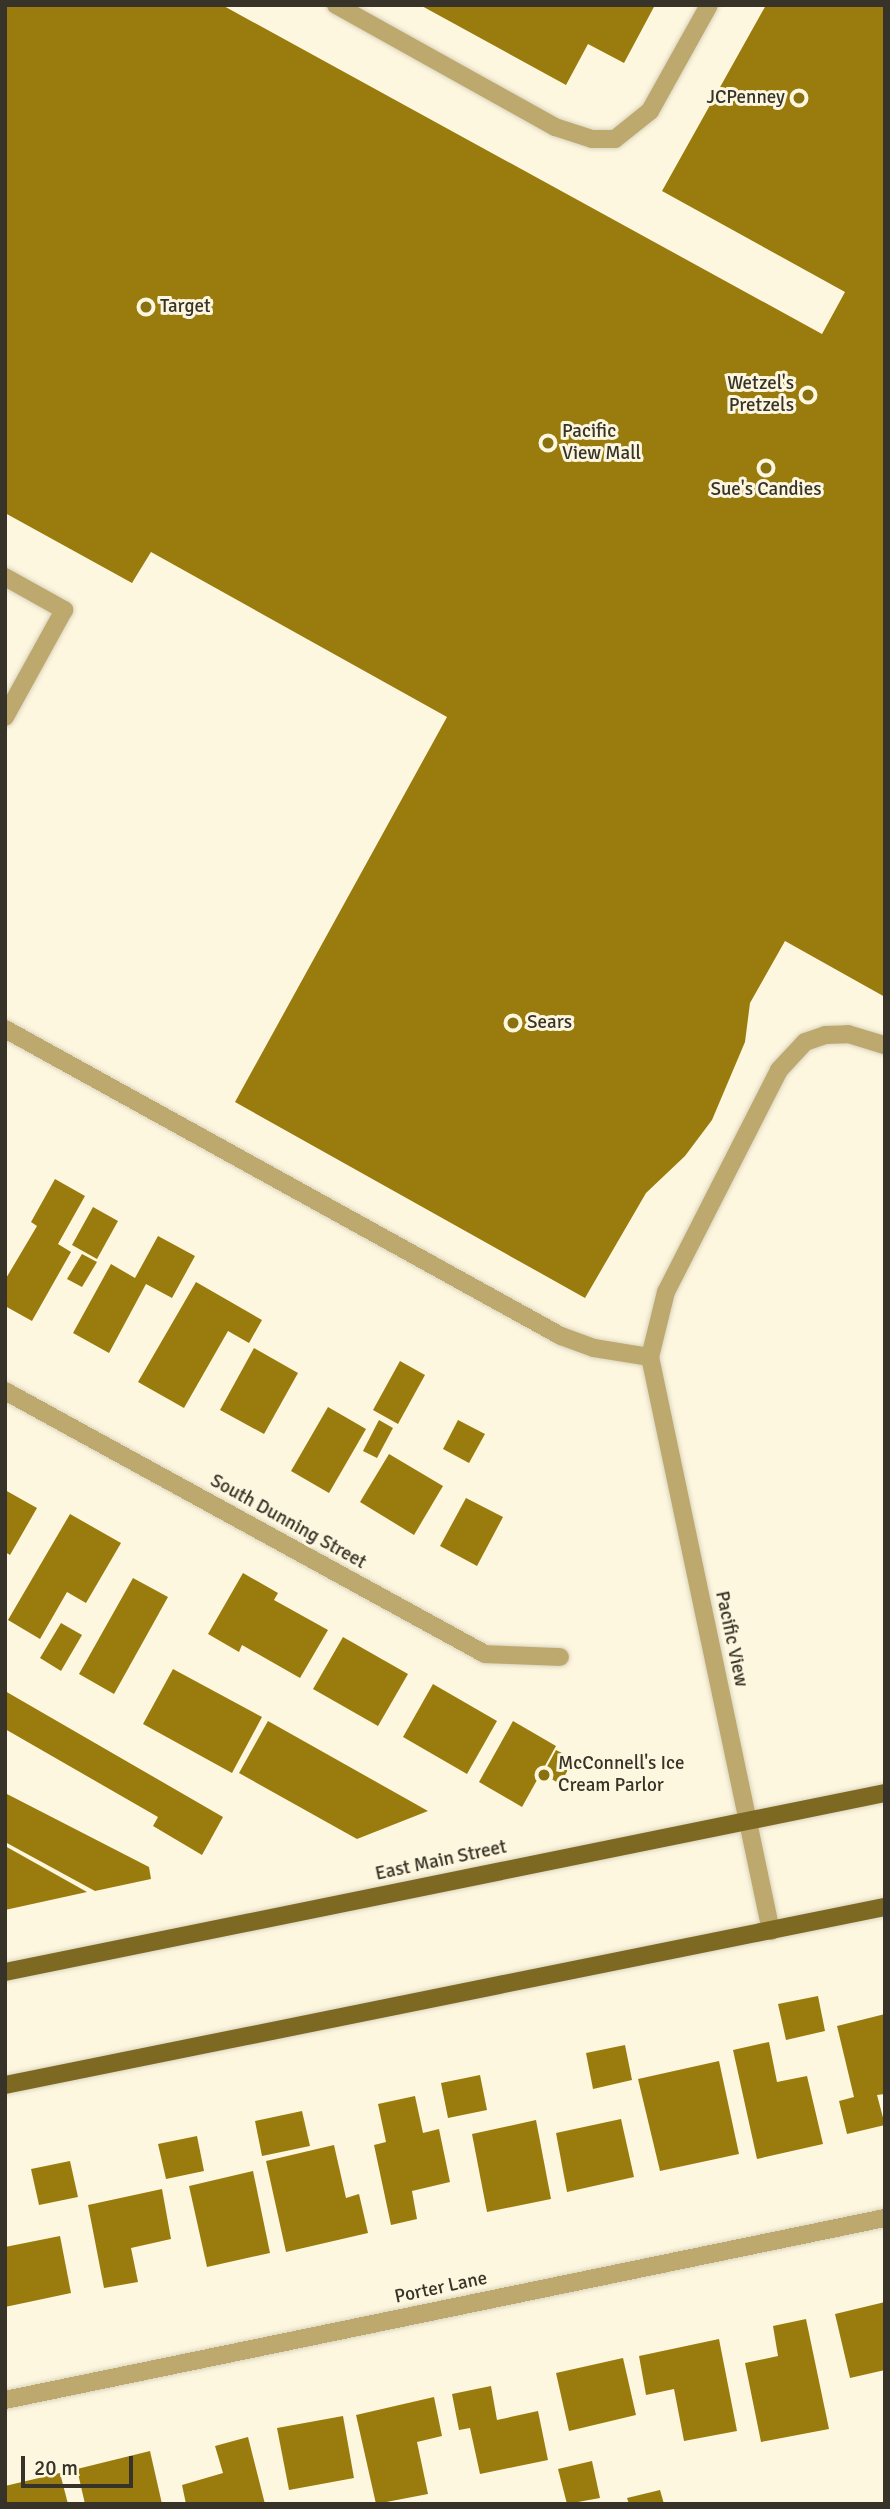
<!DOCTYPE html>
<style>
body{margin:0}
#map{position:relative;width:890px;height:2509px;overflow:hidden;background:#fef7df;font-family:Signika,sans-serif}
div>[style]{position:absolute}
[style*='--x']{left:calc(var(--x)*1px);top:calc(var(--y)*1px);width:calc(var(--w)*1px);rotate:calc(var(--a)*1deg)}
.building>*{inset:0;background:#9a7c0e}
.roads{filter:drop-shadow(0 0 2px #dad4be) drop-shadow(0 0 2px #dad4be)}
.lane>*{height:18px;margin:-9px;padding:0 9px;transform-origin:9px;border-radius:9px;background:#bda96e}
.street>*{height:18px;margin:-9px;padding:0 9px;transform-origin:9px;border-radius:9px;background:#bda96e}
.primary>*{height:18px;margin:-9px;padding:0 9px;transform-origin:9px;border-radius:9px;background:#7e6923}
.dots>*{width:19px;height:19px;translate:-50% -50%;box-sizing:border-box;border:4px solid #fef7df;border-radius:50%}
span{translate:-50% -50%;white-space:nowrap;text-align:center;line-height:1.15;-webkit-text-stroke:6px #fef7df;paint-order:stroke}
.poi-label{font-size:19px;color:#373328}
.right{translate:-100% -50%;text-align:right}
.left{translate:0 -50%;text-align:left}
.street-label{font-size:19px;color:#373328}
.frame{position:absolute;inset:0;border:7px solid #373328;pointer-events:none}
.scale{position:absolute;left:21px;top:2456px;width:112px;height:32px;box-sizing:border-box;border:4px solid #373328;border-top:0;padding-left:9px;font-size:21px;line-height:24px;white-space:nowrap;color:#373328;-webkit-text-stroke:5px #fef7df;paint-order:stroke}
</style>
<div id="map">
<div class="building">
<i style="clip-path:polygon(5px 5px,222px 5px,822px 334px,845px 292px,662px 191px,766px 5px,885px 5px,885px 997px,785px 941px,750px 1003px,745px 1042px,712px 1120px,685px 1156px,646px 1193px,585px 1298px,235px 1102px,447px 717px,151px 552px,132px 583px,5px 513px)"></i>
<i style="clip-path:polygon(420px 5px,655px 5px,624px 63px,588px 44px,566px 85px)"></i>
<i style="clip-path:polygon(55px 1179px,85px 1196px,58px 1244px,71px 1252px,32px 1321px,5px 1306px,5px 1280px,37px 1226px,31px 1222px)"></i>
<i style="clip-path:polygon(93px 1207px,118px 1221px,97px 1259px,72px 1245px)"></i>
<i style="clip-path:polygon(158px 1236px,195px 1256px,172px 1298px,146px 1284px,109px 1353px,73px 1333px,111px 1264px,135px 1278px)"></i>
<i style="clip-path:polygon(82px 1254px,97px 1262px,82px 1287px,67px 1279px)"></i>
<i style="clip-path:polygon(196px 1282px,262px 1320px,249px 1343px,228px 1331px,184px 1408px,138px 1382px)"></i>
<i style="clip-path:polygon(254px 1348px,298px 1373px,264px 1434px,220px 1410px)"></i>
<i style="clip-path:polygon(400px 1361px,425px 1375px,398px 1424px,373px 1410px)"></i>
<i style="clip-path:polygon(328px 1407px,366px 1429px,329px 1493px,291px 1471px)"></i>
<i style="clip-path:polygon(379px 1420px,393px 1428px,377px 1458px,363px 1451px)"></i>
<i style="clip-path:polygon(458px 1420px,485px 1434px,469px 1463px,443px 1449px)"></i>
<i style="clip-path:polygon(389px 1454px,443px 1486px,414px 1535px,360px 1502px)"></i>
<i style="clip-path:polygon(5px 1490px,37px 1508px,10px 1555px,5px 1552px)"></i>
<i style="clip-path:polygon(466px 1498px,503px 1517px,477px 1566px,440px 1546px)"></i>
<i style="clip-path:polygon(70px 1514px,121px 1543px,86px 1603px,67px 1592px,40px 1639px,8px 1620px)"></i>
<i style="clip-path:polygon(243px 1573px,278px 1593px,274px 1600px,328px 1630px,300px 1678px,242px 1645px,239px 1652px,208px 1634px)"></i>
<i style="clip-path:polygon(133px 1578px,168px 1597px,114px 1694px,79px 1674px)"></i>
<i style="clip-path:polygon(61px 1623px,82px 1635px,61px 1671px,40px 1658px)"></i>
<i style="clip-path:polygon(343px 1637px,408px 1674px,378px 1726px,313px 1689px)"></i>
<i style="clip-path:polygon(173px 1669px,262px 1717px,232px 1773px,143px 1724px)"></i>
<i style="clip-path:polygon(433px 1684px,497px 1721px,467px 1774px,403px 1737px)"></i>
<i style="clip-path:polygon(5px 1691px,223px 1817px,202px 1855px,153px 1826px,158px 1817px,5px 1729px)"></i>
<i style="clip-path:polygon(268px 1721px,428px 1811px,357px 1839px,239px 1773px)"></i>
<i style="clip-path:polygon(513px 1721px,556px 1746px,522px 1807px,479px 1782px)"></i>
<i style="clip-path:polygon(556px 1750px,574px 1759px,560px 1784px,543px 1774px)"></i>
<i style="clip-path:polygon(5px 1793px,149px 1867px,151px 1879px,95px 1891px,5px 1842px)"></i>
<i style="clip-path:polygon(5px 1846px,87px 1892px,5px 1910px)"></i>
<i style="clip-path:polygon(818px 1996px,825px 2031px,786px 2040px,778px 2004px)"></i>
<i style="clip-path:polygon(885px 2014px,885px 2094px,877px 2095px,885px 2125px,847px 2134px,839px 2101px,854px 2097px,837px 2026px)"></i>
<i style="clip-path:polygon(769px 2042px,777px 2082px,807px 2076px,823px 2144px,757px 2159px,733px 2050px)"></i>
<i style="clip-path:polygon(625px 2045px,632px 2080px,593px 2089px,586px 2053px)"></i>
<i style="clip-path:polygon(719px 2061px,739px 2154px,660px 2171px,638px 2079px)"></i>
<i style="clip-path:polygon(480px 2075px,487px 2110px,448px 2118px,441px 2083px)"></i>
<i style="clip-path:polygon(415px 2096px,423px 2133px,439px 2129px,450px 2182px,412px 2191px,417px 2219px,391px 2225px,374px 2145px,386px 2142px,378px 2104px)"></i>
<i style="clip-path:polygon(302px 2111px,310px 2146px,262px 2156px,255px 2121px)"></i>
<i style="clip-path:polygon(621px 2119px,634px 2177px,567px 2192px,556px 2133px)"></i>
<i style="clip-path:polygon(536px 2120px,551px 2199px,487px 2212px,472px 2134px)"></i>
<i style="clip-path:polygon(197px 2136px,204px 2171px,166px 2179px,158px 2144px)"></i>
<i style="clip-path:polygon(334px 2145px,346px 2198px,359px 2194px,368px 2233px,286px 2252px,266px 2161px)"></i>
<i style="clip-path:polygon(70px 2161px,78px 2197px,39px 2205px,31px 2169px)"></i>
<i style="clip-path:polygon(253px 2171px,270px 2253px,207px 2267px,189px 2186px)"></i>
<i style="clip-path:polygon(162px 2189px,171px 2239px,131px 2248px,138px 2282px,104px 2288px,88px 2205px)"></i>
<i style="clip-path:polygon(60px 2236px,71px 2293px,5px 2307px,5px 2247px)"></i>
<i style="clip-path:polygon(885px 2302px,885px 2370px,850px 2378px,835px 2314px)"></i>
<i style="clip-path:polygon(806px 2319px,829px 2429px,761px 2442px,745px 2363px,778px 2356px,773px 2326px)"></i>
<i style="clip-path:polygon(719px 2339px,737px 2431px,684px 2441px,674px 2389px,646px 2395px,639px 2356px)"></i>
<i style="clip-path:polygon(623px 2358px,636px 2415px,569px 2431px,556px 2373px)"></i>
<i style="clip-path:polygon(491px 2386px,497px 2420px,538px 2411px,548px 2460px,480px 2474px,470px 2428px,459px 2430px,452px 2394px)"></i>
<i style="clip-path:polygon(434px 2397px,442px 2436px,417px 2442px,428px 2494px,376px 2504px,356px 2415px)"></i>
<i style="clip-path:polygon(343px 2416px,354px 2478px,289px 2490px,277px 2428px)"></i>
<i style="clip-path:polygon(248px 2437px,265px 2504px,186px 2504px,182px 2485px,223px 2473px,215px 2446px)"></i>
<i style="clip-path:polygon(150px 2451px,162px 2504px,85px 2504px,77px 2469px)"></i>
<i style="clip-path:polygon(592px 2461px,600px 2498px,567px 2504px,558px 2469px)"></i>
<i style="clip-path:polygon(60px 2473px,68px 2504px,5px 2504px,5px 2486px)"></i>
<i style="clip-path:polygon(660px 2490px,664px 2504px,629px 2504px,627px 2498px)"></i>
</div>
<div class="roads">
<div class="lane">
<i style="--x:336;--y:5;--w:251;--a:29.1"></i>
<i style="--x:555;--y:127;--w:39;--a:18"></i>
<i style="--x:592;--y:139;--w:23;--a:0"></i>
<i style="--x:615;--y:139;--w:45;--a:-38.7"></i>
<i style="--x:650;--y:111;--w:121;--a:-60.9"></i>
<i style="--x:5;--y:577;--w:68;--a:29.2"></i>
<i style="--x:64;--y:610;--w:122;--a:118.9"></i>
<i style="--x:5;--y:1029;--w:635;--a:28.91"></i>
<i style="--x:561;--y:1336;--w:35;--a:20"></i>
<i style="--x:594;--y:1348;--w:57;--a:9.1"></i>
<i style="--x:771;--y:1931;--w:587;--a:-101.9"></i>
<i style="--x:650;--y:1357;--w:67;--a:-76.2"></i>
<i style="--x:666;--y:1292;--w:249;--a:-63"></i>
<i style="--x:779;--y:1070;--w:38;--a:-47"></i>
<i style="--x:805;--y:1042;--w:21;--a:-19"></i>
<i style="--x:825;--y:1035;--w:23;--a:-2"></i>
<i style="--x:848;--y:1034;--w:39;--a:17"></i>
</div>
<div class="street">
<i style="--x:5;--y:1391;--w:547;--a:28.72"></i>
<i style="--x:485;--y:1654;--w:75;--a:2.3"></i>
<i style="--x:5;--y:2400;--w:899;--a:-11.69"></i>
</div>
<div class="primary">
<i style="--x:5;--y:1972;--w:898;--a:-11.5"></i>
<i style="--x:5;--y:2085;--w:898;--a:-11.44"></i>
</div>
</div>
<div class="dots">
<i style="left:799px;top:98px;background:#897011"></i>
<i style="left:146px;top:307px;background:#897011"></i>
<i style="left:808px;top:395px;background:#897011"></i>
<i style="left:548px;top:443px;background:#897011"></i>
<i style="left:766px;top:468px;background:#897011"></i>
<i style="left:513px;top:1023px;background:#897011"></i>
<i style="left:544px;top:1775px;background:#897011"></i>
</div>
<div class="poi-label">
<span class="right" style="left:785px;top:98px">JCPenney</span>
<span class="left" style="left:160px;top:307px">Target</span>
<span class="right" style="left:794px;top:395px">Wetzel's<br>Pretzels</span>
<span class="left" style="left:562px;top:443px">Pacific<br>View Mall</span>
<span style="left:766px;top:490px">Sue's Candies</span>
<span class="left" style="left:527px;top:1023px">Sears</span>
<span class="left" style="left:558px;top:1775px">McConnell's Ice<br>Cream Parlor</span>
</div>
<div class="street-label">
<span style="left:288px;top:1522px;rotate:29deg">South Dunning Street</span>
<span style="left:731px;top:1639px;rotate:78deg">Pacific View</span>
<span style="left:441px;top:1861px;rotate:-12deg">East Main Street</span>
<span style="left:441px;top:2288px;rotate:-12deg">Porter Lane</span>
</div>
<div class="frame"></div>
<div class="scale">20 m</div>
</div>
